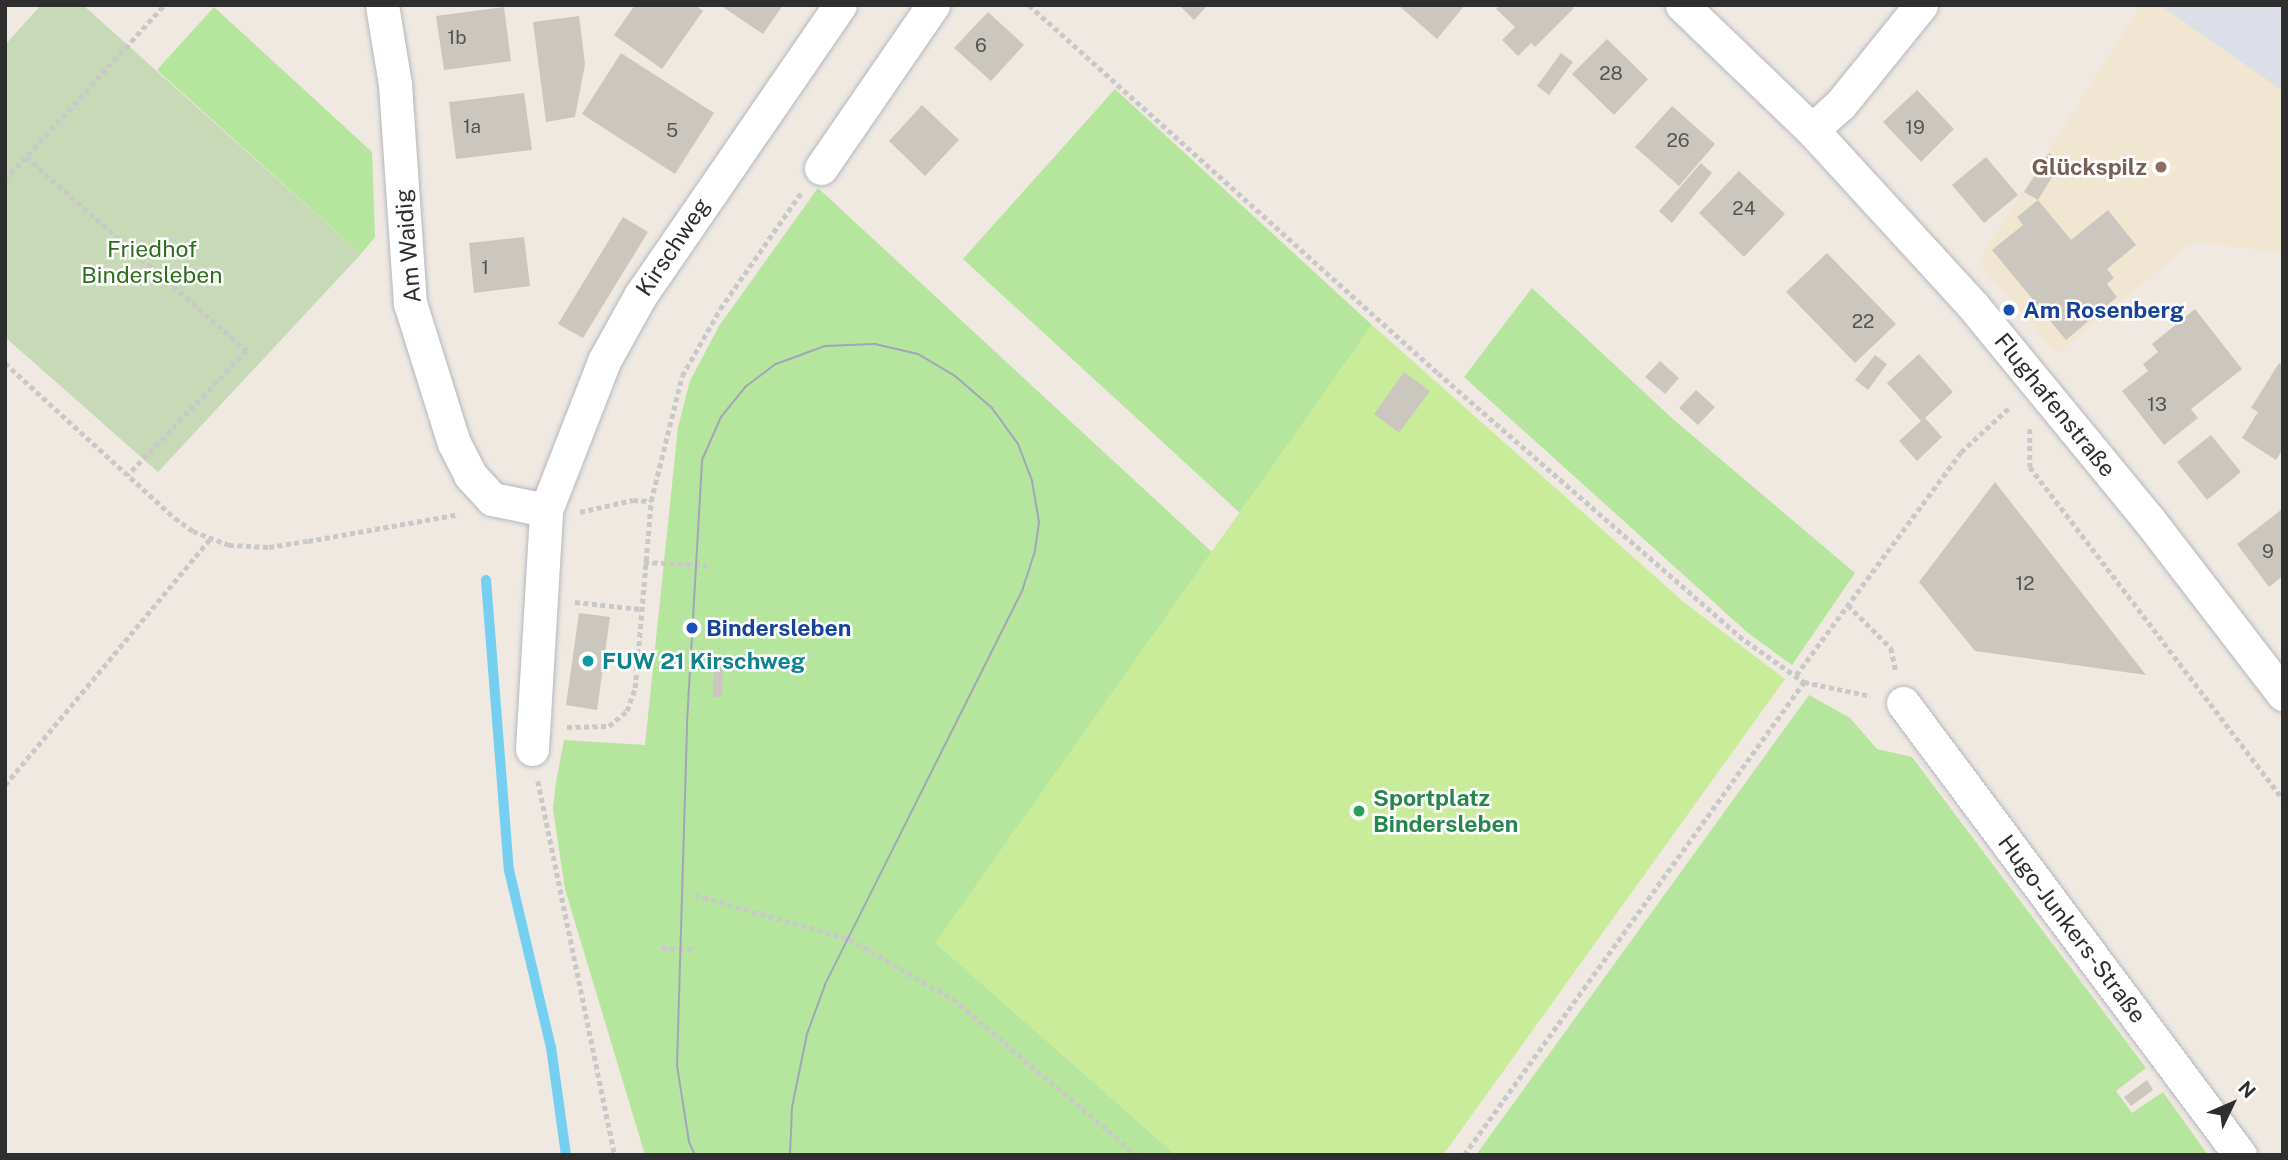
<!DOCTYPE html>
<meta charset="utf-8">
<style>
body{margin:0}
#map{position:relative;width:2288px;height:1160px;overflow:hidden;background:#efe9e1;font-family:"Public Sans",sans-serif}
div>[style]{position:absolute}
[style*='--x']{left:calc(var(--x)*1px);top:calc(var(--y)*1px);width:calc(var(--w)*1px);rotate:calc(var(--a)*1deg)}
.education>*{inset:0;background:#f0e6d1}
.airport>*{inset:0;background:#dcdee8}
.green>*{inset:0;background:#b6e59e}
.cemetery>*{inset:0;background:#c8d9b8}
.pitch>*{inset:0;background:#c9ec9a}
.stream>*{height:10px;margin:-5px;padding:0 5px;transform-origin:5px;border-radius:5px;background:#75cff0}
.building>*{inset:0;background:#cbc7bf}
.path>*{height:4.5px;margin-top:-2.25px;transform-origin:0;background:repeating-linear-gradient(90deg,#c9c9c9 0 5px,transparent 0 8.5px)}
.roads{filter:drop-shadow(0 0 2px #b4b7c1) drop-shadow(0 0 2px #b4b7c1)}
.minor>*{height:33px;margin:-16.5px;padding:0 16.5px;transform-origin:16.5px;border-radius:16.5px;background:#fff}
.tram>*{height:2px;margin:-1px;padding:0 1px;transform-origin:1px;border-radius:1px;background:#a3a6b8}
.dots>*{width:19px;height:19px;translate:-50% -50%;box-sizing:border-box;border:4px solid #fff;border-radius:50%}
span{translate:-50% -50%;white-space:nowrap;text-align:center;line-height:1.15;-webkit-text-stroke:5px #fff;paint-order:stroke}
.number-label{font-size:19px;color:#555452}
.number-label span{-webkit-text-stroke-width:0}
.education-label{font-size:23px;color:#785e54;font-weight:700}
.right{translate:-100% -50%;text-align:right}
.street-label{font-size:23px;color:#2e2e2e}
.park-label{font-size:23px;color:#2c6e1b}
.transit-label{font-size:23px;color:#164399;font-weight:700}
.left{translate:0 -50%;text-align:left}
.culture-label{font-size:23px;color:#0d838f;font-weight:700}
.leisure-label{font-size:23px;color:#27864d;font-weight:700}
.frame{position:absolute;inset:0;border:7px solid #2e2e2e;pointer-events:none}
.north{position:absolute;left:2197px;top:1069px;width:70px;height:70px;-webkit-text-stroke:5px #fff;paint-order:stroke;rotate:46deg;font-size:19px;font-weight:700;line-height:28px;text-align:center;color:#2e2e2e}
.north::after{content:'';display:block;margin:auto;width:24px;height:32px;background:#2e2e2e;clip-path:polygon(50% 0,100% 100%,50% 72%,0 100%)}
</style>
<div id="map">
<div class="education">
<i style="clip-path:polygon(2141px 5px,2160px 5px,2283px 91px,2283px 253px,2193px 242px,2057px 354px,1978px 262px)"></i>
</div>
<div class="airport">
<i style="clip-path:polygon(2160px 5px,2283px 5px,2283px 91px)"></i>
</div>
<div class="green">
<i style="clip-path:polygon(214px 7px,372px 152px,375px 237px,361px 254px,157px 70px)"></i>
<i style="clip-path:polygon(1115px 89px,1372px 325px,1240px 513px,963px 259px)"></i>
<i style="clip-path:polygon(818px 188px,1212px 552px,936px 943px,1176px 1155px,645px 1155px,565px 889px,553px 809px,556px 782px,564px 740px,645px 745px,678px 427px,690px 381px,719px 326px)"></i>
<i style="clip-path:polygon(1532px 288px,1674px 420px,1855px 573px,1792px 665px,1748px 633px,1464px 377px)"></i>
<i style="clip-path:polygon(1809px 695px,1850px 718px,1877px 749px,1912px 757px,2146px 1068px,2116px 1091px,2132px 1113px,2163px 1092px,2208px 1155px,1476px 1155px)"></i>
</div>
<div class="cemetery">
<i style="clip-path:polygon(41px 5px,83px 5px,361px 254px,158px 472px,5px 337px,5px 45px)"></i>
</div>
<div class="pitch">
<i style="clip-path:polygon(1372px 325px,1686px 604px,1785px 679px,1443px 1155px,1176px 1155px,935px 943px)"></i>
</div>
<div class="stream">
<i style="--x:486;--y:580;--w:291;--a:85.5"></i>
<i style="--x:509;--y:870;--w:182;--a:76.7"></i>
<i style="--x:551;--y:1047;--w:109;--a:82.1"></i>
</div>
<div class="building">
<i style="clip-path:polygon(635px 5px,695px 5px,703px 11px,662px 69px,614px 35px)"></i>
<i style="clip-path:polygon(720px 5px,783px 5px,763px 34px)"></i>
<i style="clip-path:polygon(1179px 5px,1208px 5px,1194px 20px)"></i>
<i style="clip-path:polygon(1398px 5px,1465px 5px,1437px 39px)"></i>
<i style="clip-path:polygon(1500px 5px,1571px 5px,1574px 8px,1535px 47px,1531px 43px,1518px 56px,1502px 40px,1515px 27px,1496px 9px)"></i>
<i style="clip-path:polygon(504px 7px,511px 61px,444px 70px,436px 16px)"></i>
<i style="clip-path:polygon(988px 12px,1024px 45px,991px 81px,954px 48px)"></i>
<i style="clip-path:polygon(579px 16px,585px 64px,575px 117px,546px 122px,533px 22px)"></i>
<i style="clip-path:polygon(1607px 39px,1648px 79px,1614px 115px,1572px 74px)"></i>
<i style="clip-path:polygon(621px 53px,714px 113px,675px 174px,582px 114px)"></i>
<i style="clip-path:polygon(1561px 53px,1573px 62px,1549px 95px,1537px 86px)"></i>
<i style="clip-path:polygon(1917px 90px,1954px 129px,1921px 162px,1883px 122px)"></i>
<i style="clip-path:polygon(524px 93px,532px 150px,456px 159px,449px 102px)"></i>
<i style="clip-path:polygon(922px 105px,959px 140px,925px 176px,889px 141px)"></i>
<i style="clip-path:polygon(1672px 106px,1715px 144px,1679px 186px,1635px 147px)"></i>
<i style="clip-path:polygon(2049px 153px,2062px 161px,2038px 200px,2024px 192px)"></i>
<i style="clip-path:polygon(1986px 157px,2018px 195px,1984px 223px,1952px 185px)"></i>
<i style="clip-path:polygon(1701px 163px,1712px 173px,1672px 223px,1659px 211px)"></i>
<i style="clip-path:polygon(1739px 171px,1785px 214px,1744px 257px,1699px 213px)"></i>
<i style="clip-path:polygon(2038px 200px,2071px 240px,2108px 210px,2136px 245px,2107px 269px,2114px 278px,2107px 284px,2117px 297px,2066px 340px,1992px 250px,2023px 225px,2017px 217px)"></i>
<i style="clip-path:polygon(623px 217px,648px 232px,583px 338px,558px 324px)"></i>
<i style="clip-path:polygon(524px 237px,530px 286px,474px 293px,469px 243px)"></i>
<i style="clip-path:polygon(1827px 253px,1896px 324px,1855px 363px,1786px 292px)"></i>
<i style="clip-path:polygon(2195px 309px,2242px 369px,2191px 409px,2198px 418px,2164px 445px,2122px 391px,2148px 371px,2143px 364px,2158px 352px,2152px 344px)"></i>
<i style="clip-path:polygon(1919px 354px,1953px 392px,1925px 418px,1942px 437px,1917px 461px,1899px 441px,1921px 421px,1887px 383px)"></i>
<i style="clip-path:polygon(1875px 355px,1887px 364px,1868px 390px,1855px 380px)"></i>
<i style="clip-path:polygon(1660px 361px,1679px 378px,1665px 394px,1645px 377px)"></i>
<i style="clip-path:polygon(2279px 363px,2283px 365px,2283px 449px,2276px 460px,2242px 438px,2258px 412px,2251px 408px)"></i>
<i style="clip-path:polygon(1404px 372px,1430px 391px,1399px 433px,1374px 414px)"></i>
<i style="clip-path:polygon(1696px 390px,1715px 407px,1698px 425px,1679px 408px)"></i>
<i style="clip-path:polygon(2211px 435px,2241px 472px,2207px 500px,2177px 462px)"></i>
<i style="clip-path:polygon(1995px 482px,2146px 675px,1975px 651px,1919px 582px)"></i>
<i style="clip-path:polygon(2281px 510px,2283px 576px,2269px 587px,2237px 544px)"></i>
<i style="clip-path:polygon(579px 613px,610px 617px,597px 710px,566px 705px)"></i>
<i style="clip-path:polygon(714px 666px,723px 667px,722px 697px,713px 697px)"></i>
<i style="clip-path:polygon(2147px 1080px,2153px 1090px,2131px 1106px,2124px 1097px)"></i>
</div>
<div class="path">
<i style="--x:1029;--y:5;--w:550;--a:41.98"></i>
<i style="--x:1438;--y:373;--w:400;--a:41.1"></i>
<i style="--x:1739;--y:636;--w:80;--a:35.3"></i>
<i style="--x:1804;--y:682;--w:68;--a:11.8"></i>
<i style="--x:26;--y:157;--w:294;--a:41.3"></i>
<i style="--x:247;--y:351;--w:172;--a:133.8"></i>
<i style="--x:5;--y:180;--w:236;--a:-47.7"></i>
<i style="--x:5;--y:363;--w:230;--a:42.4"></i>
<i style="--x:175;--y:518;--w:22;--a:36"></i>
<i style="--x:193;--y:531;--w:39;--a:21"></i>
<i style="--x:229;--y:545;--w:40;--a:2.9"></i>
<i style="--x:269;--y:547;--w:39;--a:-9"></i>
<i style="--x:308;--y:541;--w:153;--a:-10.1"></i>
<i style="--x:2030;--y:429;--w:38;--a:90"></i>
<i style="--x:2030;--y:467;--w:417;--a:52.7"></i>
<i style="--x:580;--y:512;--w:54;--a:-12.8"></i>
<i style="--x:633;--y:500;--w:18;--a:3"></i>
<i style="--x:644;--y:562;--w:63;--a:2.7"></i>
<i style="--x:575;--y:602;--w:66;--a:6.1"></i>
<i style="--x:1848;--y:605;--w:61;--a:45"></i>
<i style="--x:1891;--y:648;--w:24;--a:78"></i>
<i style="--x:1796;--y:675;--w:277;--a:-53.5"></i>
<i style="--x:1961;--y:452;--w:68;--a:-42.6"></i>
<i style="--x:567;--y:727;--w:42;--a:-1.4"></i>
<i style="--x:609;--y:726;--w:23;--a:-40"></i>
<i style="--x:627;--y:711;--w:24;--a:-71"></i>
<i style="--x:635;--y:688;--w:188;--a:-85.1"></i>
<i style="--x:651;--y:501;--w:129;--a:-76.1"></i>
<i style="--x:682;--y:376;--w:77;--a:-60.4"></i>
<i style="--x:720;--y:309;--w:141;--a:-55.1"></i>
<i style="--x:538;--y:781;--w:382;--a:78.4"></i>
<i style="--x:5;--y:785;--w:322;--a:-50.2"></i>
<i style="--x:695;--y:895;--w:160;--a:15.9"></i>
<i style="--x:849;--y:939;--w:120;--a:30"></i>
<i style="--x:953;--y:999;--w:241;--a:40.3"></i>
<i style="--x:662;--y:948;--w:31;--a:2"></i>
<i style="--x:1464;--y:1155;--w:583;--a:-54.29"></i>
</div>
<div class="roads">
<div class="minor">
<i style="--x:382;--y:5;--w:80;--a:80.7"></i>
<i style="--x:395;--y:84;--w:220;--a:86.1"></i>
<i style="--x:410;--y:303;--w:147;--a:72.6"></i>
<i style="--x:454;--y:443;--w:36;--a:63"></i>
<i style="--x:470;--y:475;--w:33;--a:47"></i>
<i style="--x:492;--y:499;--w:55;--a:11.5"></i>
<i style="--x:1682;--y:5;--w:180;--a:43.9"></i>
<i style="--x:1812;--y:130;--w:240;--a:47.5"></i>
<i style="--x:1974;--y:307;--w:276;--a:50.6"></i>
<i style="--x:2149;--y:520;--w:220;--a:52.4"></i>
<i style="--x:1812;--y:130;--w:38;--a:-42"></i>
<i style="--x:1840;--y:105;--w:129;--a:-51"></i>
<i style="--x:821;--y:168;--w:198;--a:-55.5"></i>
<i style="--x:1903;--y:703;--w:564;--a:53.29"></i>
<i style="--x:532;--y:749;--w:239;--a:-86.6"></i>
<i style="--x:546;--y:510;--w:160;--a:-68.7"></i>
<i style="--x:604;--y:361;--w:74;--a:-61"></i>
<i style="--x:640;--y:296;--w:353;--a:-55.5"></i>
</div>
</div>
<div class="tram">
<i style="--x:695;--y:1155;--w:14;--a:-115"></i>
<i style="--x:689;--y:1142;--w:78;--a:-98.9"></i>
<i style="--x:677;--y:1065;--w:343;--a:-88.3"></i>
<i style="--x:687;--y:722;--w:262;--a:-86.7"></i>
<i style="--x:702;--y:460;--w:47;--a:-66.2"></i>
<i style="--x:721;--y:417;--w:38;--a:-51"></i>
<i style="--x:745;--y:387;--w:39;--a:-37"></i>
<i style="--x:776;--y:364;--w:52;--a:-20.2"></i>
<i style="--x:825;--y:346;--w:50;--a:-2.3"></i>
<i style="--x:875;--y:344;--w:44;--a:13.1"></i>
<i style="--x:918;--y:354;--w:43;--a:30.7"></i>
<i style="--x:955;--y:376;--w:49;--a:40.9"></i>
<i style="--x:992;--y:408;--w:44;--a:54.2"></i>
<i style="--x:1018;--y:444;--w:40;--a:69"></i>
<i style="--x:1032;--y:481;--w:42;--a:80.3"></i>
<i style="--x:1039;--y:522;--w:29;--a:98"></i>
<i style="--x:1035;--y:551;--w:40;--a:108"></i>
<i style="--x:1023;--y:589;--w:443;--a:116.6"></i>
<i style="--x:825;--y:985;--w:52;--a:110.2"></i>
<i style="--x:807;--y:1034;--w:75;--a:101.6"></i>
<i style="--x:792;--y:1107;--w:48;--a:92.4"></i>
</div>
<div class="dots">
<i style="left:2161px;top:167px;background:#8d6e63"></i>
<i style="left:2009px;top:310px;background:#1a4fb4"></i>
<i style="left:692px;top:628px;background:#1a4fb4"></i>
<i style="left:588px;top:661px;background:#0f9aa8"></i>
<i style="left:1359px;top:811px;background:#2e9e5b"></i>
</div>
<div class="number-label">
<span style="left:457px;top:38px">1b</span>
<span style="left:981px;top:46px">6</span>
<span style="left:1611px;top:74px">28</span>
<span style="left:472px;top:127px">1a</span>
<span style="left:1915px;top:128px">19</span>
<span style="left:672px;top:131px">5</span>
<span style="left:1678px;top:141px">26</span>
<span style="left:1744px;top:209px">24</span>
<span style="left:485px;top:268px">1</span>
<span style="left:1863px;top:322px">22</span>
<span style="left:2157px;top:405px">13</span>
<span style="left:2268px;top:552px">9</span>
<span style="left:2025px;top:584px">12</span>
</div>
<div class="education-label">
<span class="right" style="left:2147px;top:167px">Glückspilz</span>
</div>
<div class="street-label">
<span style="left:408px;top:246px;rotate:-95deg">Am Waidig</span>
<span style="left:673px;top:247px;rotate:-56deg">Kirschweg</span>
<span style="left:2055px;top:405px;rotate:51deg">Flughafenstraße</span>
<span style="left:2072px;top:929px;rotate:53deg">Hugo-Junkers-Straße</span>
</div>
<div class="park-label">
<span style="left:152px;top:262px">Friedhof<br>Bindersleben</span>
</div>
<div class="transit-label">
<span class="left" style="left:2023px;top:310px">Am Rosenberg</span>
<span class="left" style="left:706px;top:628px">Bindersleben</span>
</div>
<div class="culture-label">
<span class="left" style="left:602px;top:661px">FUW 21 Kirschweg</span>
</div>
<div class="leisure-label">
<span class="left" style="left:1373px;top:811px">Sportplatz<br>Bindersleben</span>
</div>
<div class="frame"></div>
<div class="north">N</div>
</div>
